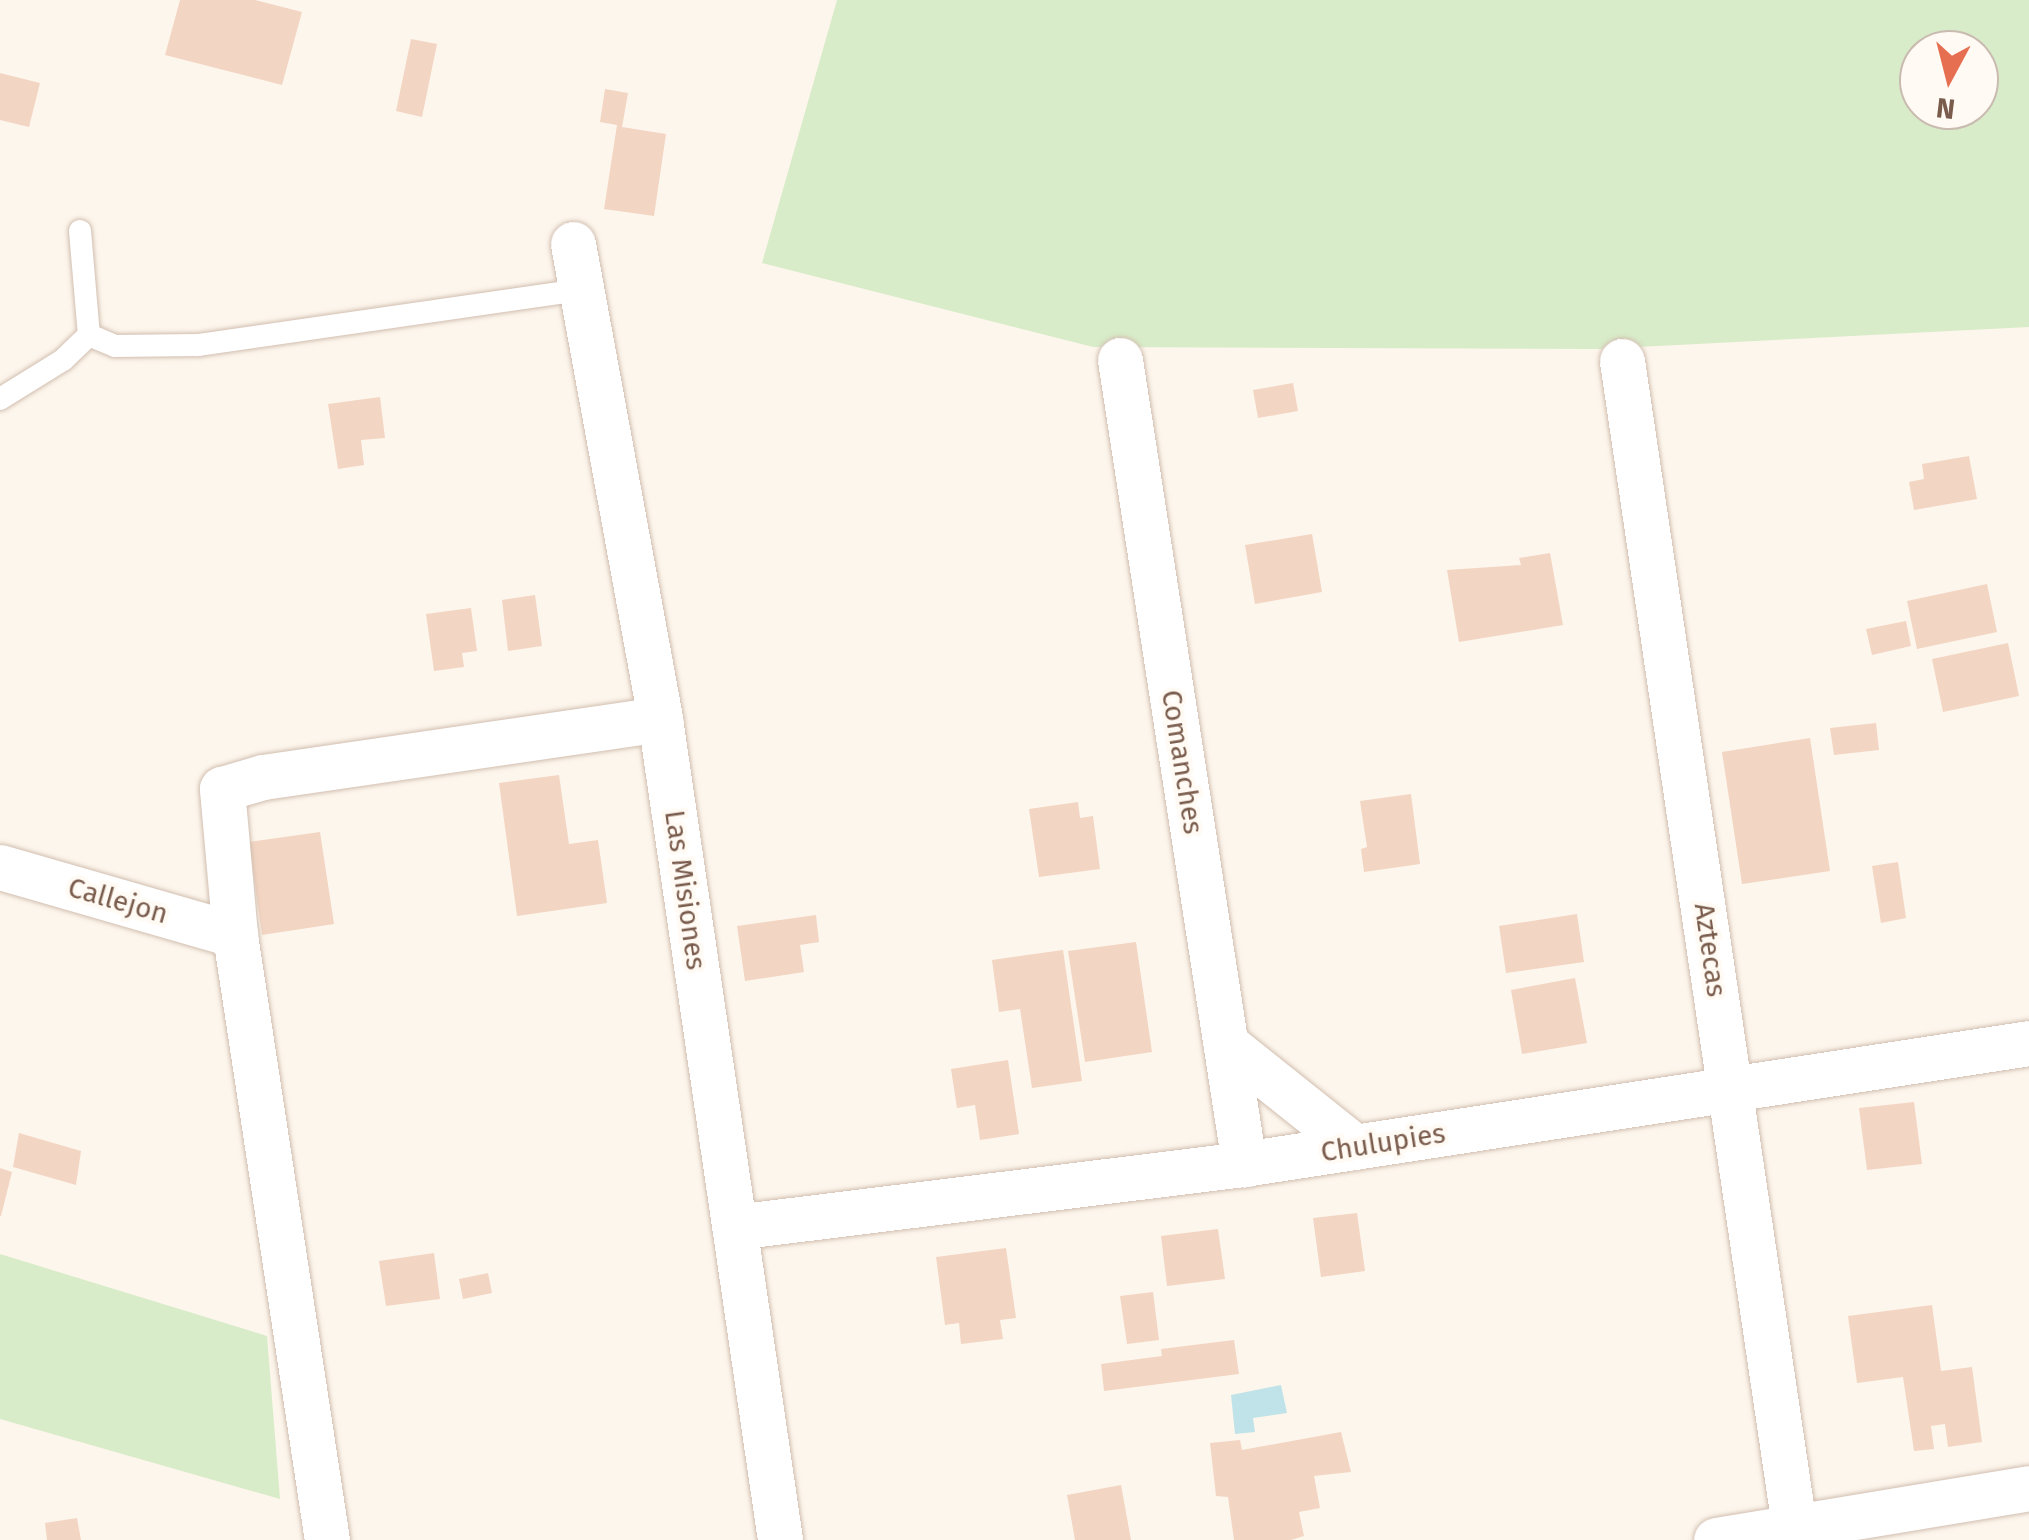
<!DOCTYPE html>
<style>
body{margin:0}
#map{position:relative;width:2029px;height:1540px;overflow:hidden;background:#fdf6ec;font-family:"Fira Sans",sans-serif}
div>[style]{position:absolute}
[style*='--x']{left:calc(var(--x)*1px);top:calc(var(--y)*1px);width:calc(var(--w)*1px);rotate:calc(var(--a)*1deg)}
.green>*{inset:0;background:#d8ecc9}
.water>*{inset:0;background:#bfe3e8}
.building>*{inset:0;background:#f3d5c3}
.roads{filter:drop-shadow(0 0 2px #d1beb0) drop-shadow(0 0 2px #d1beb0)}
.lane>*{height:22px;margin:-11px;padding:0 11px;transform-origin:11px;border-radius:11px;background:#fff}
.street>*{height:45px;margin:-22.5px;padding:0 22.5px;transform-origin:22.5px;border-radius:22.5px;background:#fff}
span{translate:-50% -50%;white-space:nowrap;text-align:center;line-height:1.15;-webkit-text-stroke:8px #fffaf3;paint-order:stroke}
.street-label{font-size:28px;color:#7a5c4d}
.north{position:absolute;left:1899px;top:30px;width:100px;height:100px;box-sizing:border-box;background:#fffaf3;border:2px solid #cabbb1;border-radius:50%;rotate:187deg;font-size:28px;font-weight:700;line-height:40px;text-align:center;color:#7a5c4d}
.north::after{content:'';display:block;margin:auto;width:35px;height:45px;background:#e76f51;clip-path:polygon(50% 0,100% 100%,50% 72%,0 100%)}
</style>
<div id="map">
<div class="green">
<i style="clip-path:polygon(evenodd,837px 0,2029px 0,2029px 327px,1599px 349px,1093px 347px,762px 263px,837px 0,1919px 50px,1979px 50px,1979px 110px,1919px 110px,1919px 50px)"></i>
<i style="clip-path:polygon(0 1254px,267px 1336px,280px 1499px,0 1419px)"></i>
</div>
<div class="water">
<i style="clip-path:polygon(1281px 1385px,1287px 1413px,1253px 1418px,1255px 1432px,1235px 1434px,1231px 1395px)"></i>
</div>
<div class="building">
<i style="clip-path:polygon(180px 0,255px 0,302px 12px,282px 85px,165px 55px)"></i>
<i style="clip-path:polygon(411px 39px,437px 44px,422px 117px,396px 111px)"></i>
<i style="clip-path:polygon(0 73px,40px 83px,29px 127px,0 120px)"></i>
<i style="clip-path:polygon(605px 89px,628px 93px,622px 127px,666px 134px,654px 216px,604px 209px,617px 125px,600px 122px)"></i>
<i style="clip-path:polygon(1293px 383px,1298px 411px,1258px 418px,1253px 390px)"></i>
<i style="clip-path:polygon(380px 397px,385px 438px,361px 440px,364px 465px,338px 469px,328px 404px)"></i>
<i style="clip-path:polygon(1969px 456px,1977px 499px,1914px 510px,1909px 482px,1924px 479px,1922px 464px)"></i>
<i style="clip-path:polygon(1312px 534px,1322px 592px,1255px 604px,1245px 545px)"></i>
<i style="clip-path:polygon(1550px 553px,1563px 625px,1459px 642px,1447px 570px,1521px 565px,1519px 558px)"></i>
<i style="clip-path:polygon(1987px 584px,1997px 632px,1917px 649px,1907px 601px)"></i>
<i style="clip-path:polygon(535px 595px,542px 646px,508px 651px,502px 600px)"></i>
<i style="clip-path:polygon(471px 608px,477px 651px,462px 653px,464px 667px,434px 671px,426px 614px)"></i>
<i style="clip-path:polygon(1906px 621px,1911px 646px,1872px 655px,1866px 629px)"></i>
<i style="clip-path:polygon(2008px 643px,2019px 696px,1943px 712px,1932px 659px)"></i>
<i style="clip-path:polygon(1876px 723px,1879px 750px,1834px 755px,1830px 728px)"></i>
<i style="clip-path:polygon(1810px 738px,1830px 871px,1742px 884px,1722px 752px)"></i>
<i style="clip-path:polygon(559px 775px,569px 844px,598px 840px,607px 903px,517px 916px,499px 783px)"></i>
<i style="clip-path:polygon(1411px 794px,1420px 864px,1364px 872px,1361px 849px,1367px 847px,1360px 801px)"></i>
<i style="clip-path:polygon(1078px 802px,1080px 818px,1093px 816px,1100px 869px,1039px 877px,1029px 809px)"></i>
<i style="clip-path:polygon(320px 832px,334px 924px,262px 935px,249px 842px)"></i>
<i style="clip-path:polygon(1898px 862px,1906px 918px,1881px 923px,1872px 866px)"></i>
<i style="clip-path:polygon(1577px 914px,1584px 962px,1506px 973px,1499px 926px)"></i>
<i style="clip-path:polygon(816px 915px,819px 942px,800px 945px,804px 972px,745px 981px,737px 926px)"></i>
<i style="clip-path:polygon(1136px 942px,1152px 1052px,1085px 1062px,1068px 951px)"></i>
<i style="clip-path:polygon(1063px 950px,1082px 1081px,1032px 1088px,1020px 1009px,999px 1012px,992px 960px)"></i>
<i style="clip-path:polygon(1575px 978px,1587px 1043px,1522px 1054px,1511px 990px)"></i>
<i style="clip-path:polygon(1008px 1060px,1019px 1134px,980px 1140px,975px 1105px,957px 1108px,951px 1069px)"></i>
<i style="clip-path:polygon(1914px 1102px,1922px 1164px,1867px 1170px,1859px 1108px)"></i>
<i style="clip-path:polygon(19px 1133px,81px 1151px,76px 1185px,13px 1167px)"></i>
<i style="clip-path:polygon(0 1168px,12px 1172px,1px 1216px,0 1216px)"></i>
<i style="clip-path:polygon(1357px 1213px,1365px 1271px,1321px 1277px,1313px 1218px)"></i>
<i style="clip-path:polygon(1218px 1229px,1225px 1279px,1167px 1286px,1161px 1236px)"></i>
<i style="clip-path:polygon(1006px 1248px,1016px 1318px,1000px 1320px,1003px 1339px,961px 1344px,959px 1323px,945px 1325px,936px 1257px)"></i>
<i style="clip-path:polygon(434px 1253px,440px 1299px,386px 1306px,379px 1261px)"></i>
<i style="clip-path:polygon(488px 1273px,492px 1293px,463px 1299px,459px 1279px)"></i>
<i style="clip-path:polygon(1153px 1292px,1159px 1340px,1127px 1344px,1120px 1296px)"></i>
<i style="clip-path:polygon(1932px 1305px,1941px 1371px,1972px 1367px,1982px 1442px,1948px 1447px,1945px 1424px,1931px 1426px,1934px 1449px,1914px 1451px,1903px 1377px,1857px 1383px,1848px 1316px)"></i>
<i style="clip-path:polygon(1234px 1340px,1239px 1374px,1104px 1391px,1101px 1364px,1162px 1356px,1161px 1349px)"></i>
<i style="clip-path:polygon(1341px 1432px,1351px 1472px,1314px 1476px,1320px 1508px,1299px 1512px,1304px 1536px,1291px 1540px,1234px 1540px,1228px 1497px,1216px 1496px,1210px 1443px,1240px 1440px,1242px 1450px)"></i>
<i style="clip-path:polygon(1121px 1485px,1131px 1540px,1075px 1540px,1067px 1495px)"></i>
<i style="clip-path:polygon(77px 1518px,81px 1540px,47px 1540px,45px 1523px)"></i>
</div>
<div class="roads">
<div class="lane">
<i style="--x:80;--y:231;--w:104;--a:85.1"></i>
<i style="--x:89;--y:335;--w:28;--a:23"></i>
<i style="--x:115;--y:346;--w:83;--a:-0.7"></i>
<i style="--x:198;--y:345;--w:386;--a:-8.2"></i>
<i style="--x:0;--y:399;--w:74;--a:-31.8"></i>
<i style="--x:63;--y:360;--w:36;--a:-44"></i>
</div>
<div class="street">
<i style="--x:573;--y:244;--w:483;--a:79.6"></i>
<i style="--x:660;--y:719;--w:830;--a:81.68"></i>
<i style="--x:1120;--y:360;--w:814;--a:81.23"></i>
<i style="--x:1622;--y:361;--w:1192;--a:81.6"></i>
<i style="--x:0;--y:867;--w:245;--a:16.1"></i>
<i style="--x:1226;--y:1044;--w:165;--a:38.6"></i>
<i style="--x:735;--y:1227;--w:513;--a:-7.06"></i>
<i style="--x:1244;--y:1164;--w:794;--a:-8.76"></i>
<i style="--x:327;--y:1540;--w:612;--a:-98.65"></i>
<i style="--x:235;--y:935;--w:147;--a:-95.1"></i>
<i style="--x:222;--y:789;--w:43;--a:-16.3"></i>
<i style="--x:263;--y:777;--w:401;--a:-8.3"></i>
<i style="--x:1716;--y:1540;--w:317;--a:-9.4"></i>
</div>
</div>
<div class="street-label">
<span style="left:1182px;top:762px;rotate:81deg">Comanches</span>
<span style="left:685px;top:890px;rotate:82deg">Las Misiones</span>
<span style="left:118px;top:901px;rotate:16deg">Callejon</span>
<span style="left:1710px;top:950px;rotate:82deg">Aztecas</span>
<span style="left:1383px;top:1143px;rotate:-9deg">Chulupies</span>
</div>
<div class="north">N</div>
</div>
